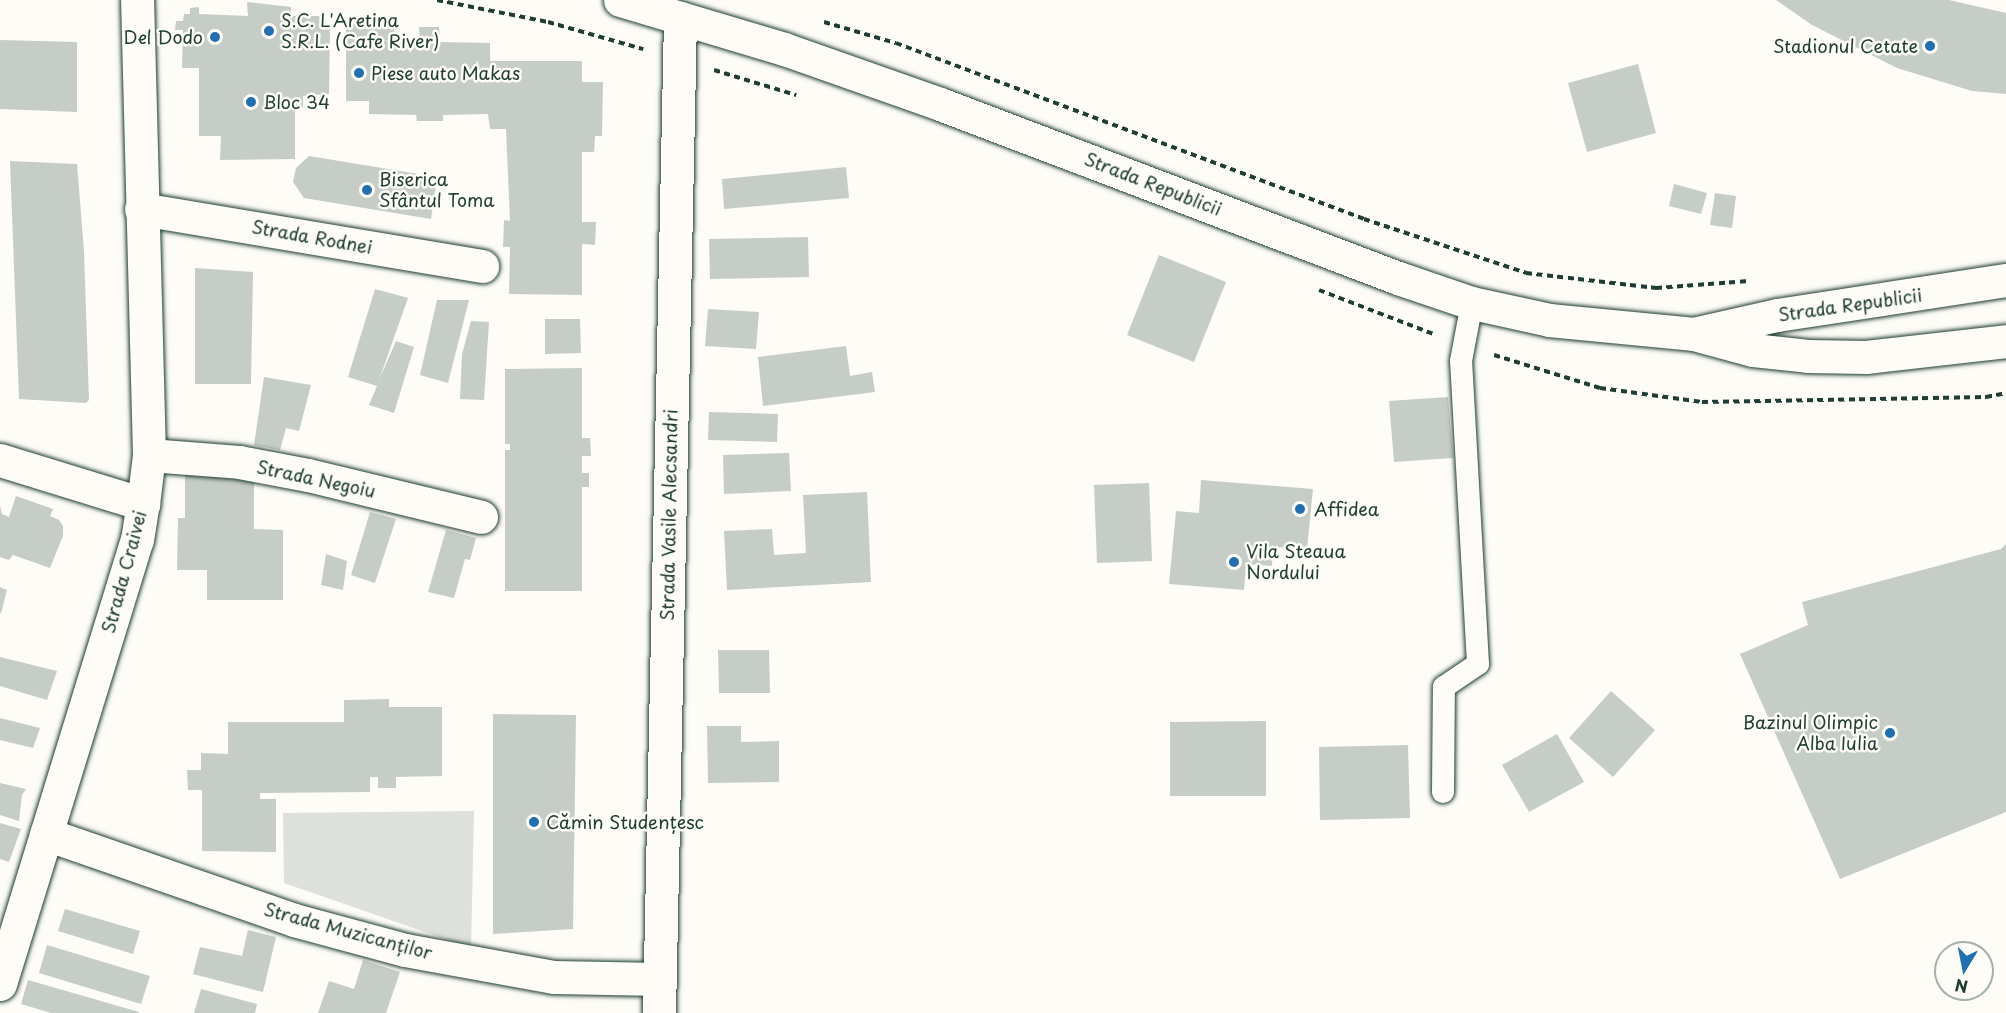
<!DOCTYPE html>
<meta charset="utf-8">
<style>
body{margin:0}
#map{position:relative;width:2006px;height:1013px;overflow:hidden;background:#fdfcf7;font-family:"Playpen Sans",sans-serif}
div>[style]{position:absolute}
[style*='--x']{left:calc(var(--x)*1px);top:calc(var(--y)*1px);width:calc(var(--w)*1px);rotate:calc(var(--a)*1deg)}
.green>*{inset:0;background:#dde0db}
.building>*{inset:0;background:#c6cdc7}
.path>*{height:4px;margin-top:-2px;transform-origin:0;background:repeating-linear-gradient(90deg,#1f3d34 0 6px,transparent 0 10.5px)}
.roads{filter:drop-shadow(0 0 2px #1f3d34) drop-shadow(0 0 2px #1f3d34)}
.service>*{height:22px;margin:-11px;padding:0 11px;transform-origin:11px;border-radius:11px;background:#fdfcf7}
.minor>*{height:33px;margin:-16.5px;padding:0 16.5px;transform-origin:16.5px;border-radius:16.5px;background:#fdfcf7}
.secondary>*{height:33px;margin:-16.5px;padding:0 16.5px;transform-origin:16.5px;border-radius:16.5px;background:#fdfcf7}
.dots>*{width:16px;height:16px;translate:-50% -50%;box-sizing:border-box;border:3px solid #fdfcf7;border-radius:50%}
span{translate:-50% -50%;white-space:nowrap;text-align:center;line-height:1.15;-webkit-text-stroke:5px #fdfcf7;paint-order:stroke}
.poi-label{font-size:18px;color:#1f3d34}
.left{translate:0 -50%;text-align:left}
.right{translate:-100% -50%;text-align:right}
.street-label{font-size:18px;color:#1f3d34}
.north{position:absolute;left:1934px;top:941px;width:60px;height:60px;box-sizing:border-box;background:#fdfcf7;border:2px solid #a4b0a9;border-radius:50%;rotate:190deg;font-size:16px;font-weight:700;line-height:24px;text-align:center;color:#1f3d34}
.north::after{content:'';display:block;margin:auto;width:21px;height:27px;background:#1f6fb2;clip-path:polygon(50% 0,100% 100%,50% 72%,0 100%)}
</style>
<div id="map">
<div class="green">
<i style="clip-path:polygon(474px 811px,471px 948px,284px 883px,283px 813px)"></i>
</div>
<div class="building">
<i style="clip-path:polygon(1776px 0,1949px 0,2006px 13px,2006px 94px,1972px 91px,1897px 68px,1812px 25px)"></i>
<i style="clip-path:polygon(247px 2px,291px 7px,291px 16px,320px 16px,330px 26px,329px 94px,303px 96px,303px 108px,295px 108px,295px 159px,220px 160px,221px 136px,199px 136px,199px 68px,182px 68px,183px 30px,175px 30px,176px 21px,183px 21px,184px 14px,190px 14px,190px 8px,199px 7px,199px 14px,248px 16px)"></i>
<i style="clip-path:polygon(346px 22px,394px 25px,394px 31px,401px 35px,401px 42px,420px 42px,419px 27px,439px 27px,440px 42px,490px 43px,490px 61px,582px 61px,582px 82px,603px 82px,602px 136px,595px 136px,594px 152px,582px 152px,582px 222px,596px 222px,595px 245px,582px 244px,582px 295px,509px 294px,510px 247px,503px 247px,504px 220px,510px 221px,506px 129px,490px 129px,488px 114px,443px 115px,443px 121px,417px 121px,416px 115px,369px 114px,369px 101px,346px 101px)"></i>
<i style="clip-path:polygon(0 40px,77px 42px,77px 112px,0 109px)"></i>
<i style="clip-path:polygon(1638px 64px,1656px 133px,1587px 152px,1568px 83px)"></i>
<i style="clip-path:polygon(309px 156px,437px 177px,431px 219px,304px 198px,293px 182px,296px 168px)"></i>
<i style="clip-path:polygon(10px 161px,77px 164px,84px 251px,89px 400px,86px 403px,19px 399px)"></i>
<i style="clip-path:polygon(846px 167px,849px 198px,724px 209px,722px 179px)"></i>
<i style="clip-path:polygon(1674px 184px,1707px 193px,1701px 214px,1669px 206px)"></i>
<i style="clip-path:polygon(1715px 193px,1736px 196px,1732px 228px,1710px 225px)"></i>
<i style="clip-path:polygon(808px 237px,809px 277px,710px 279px,709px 239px)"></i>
<i style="clip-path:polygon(1159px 255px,1226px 282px,1194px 362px,1127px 335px)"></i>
<i style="clip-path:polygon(195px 268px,253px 272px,251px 384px,195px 384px)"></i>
<i style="clip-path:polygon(375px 289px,408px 298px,379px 380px,396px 341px,414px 347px,394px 413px,369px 405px,377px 386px,348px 377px)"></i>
<i style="clip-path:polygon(437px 300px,469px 300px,448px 383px,420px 375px)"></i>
<i style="clip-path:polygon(708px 309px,759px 312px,756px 349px,705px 346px)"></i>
<i style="clip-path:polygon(545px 319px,580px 319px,581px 353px,545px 354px)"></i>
<i style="clip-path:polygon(471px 321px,489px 322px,484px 400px,460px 399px,462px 354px)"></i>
<i style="clip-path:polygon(846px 346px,850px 376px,872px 372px,875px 392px,763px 406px,758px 357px)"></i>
<i style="clip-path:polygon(582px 368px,582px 438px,590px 438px,591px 456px,582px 456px,582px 473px,589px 473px,589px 487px,582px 487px,582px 591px,505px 591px,505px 450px,510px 450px,510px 444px,505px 444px,505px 369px)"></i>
<i style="clip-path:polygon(264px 377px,311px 385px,299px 431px,286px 428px,280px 450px,254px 445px)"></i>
<i style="clip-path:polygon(1448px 397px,1453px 458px,1394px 462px,1389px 401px)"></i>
<i style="clip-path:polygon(709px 412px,778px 414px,777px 442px,708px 440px)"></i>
<i style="clip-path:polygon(789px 453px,791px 491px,724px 494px,723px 455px)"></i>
<i style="clip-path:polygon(185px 472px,254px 472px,254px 529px,283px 530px,283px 600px,207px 600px,207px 570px,177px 570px,178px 518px,185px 518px)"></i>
<i style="clip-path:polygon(1201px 480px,1313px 489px,1307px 549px,1273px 547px,1272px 566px,1246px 564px,1244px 590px,1169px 584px,1176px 511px,1199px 513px)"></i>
<i style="clip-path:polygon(1149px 483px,1152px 561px,1097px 563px,1094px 485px)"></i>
<i style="clip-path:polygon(867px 492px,871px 582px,727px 590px,724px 531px,772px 529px,774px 555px,806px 553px,803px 495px)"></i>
<i style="clip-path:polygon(16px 496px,53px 509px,50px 516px,59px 520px,63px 526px,63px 536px,50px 568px,13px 555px,9px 560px,0 557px,0 506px,2px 514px,9px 517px)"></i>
<i style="clip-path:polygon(370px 512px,396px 519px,375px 583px,351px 575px)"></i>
<i style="clip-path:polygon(446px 530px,476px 538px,470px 560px,465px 559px,454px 598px,428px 592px)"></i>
<i style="clip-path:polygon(2006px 544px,2006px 812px,1840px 879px,1740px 654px,1808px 625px,1802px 602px,2001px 549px)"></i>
<i style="clip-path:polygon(326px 554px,347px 561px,343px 590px,321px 585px)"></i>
<i style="clip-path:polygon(0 587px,7px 590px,1px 613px,0 613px)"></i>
<i style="clip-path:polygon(718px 650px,769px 650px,770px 693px,719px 693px)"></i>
<i style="clip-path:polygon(0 657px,57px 671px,47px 700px,0 686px)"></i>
<i style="clip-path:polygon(1611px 691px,1655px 730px,1613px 777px,1569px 738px)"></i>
<i style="clip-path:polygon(389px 699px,389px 707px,442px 707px,442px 776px,396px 777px,396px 788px,378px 788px,378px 777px,370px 777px,370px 792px,260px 793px,260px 799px,276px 799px,276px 852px,202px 851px,202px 790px,188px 790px,187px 770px,201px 770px,201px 753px,228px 754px,228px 722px,344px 722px,344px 700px)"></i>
<i style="clip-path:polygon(493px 714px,576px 715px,573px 929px,493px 934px)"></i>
<i style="clip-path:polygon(0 718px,40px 728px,33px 748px,0 740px)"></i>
<i style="clip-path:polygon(1266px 721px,1266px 796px,1170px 796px,1170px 722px)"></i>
<i style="clip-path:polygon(707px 726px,741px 726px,741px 742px,779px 741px,779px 782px,708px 783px)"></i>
<i style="clip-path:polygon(1557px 734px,1584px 782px,1529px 812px,1502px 765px)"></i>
<i style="clip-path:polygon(1408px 745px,1410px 818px,1320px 820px,1319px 747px)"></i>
<i style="clip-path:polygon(0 783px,26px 789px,22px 795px,19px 821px,0 815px)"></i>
<i style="clip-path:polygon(0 823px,21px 829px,9px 862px,0 859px)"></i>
<i style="clip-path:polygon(65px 909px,140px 931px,133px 954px,58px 931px)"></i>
<i style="clip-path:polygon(248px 930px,276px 937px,263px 992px,193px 974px,200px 947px,242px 956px)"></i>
<i style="clip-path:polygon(47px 945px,150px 976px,141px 1004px,39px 973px)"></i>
<i style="clip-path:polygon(363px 960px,400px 972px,386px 1013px,318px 1013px,329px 981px,354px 989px)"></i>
<i style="clip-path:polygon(28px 980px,139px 1012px,139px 1013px,51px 1013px,21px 1004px)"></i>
<i style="clip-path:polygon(201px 989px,257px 1004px,255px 1013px,194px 1013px)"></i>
</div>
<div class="path">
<i style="--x:437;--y:0;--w:113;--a:11.2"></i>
<i style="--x:548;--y:22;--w:99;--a:15.9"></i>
<i style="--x:824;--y:22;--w:75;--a:16.3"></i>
<i style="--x:896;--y:43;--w:500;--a:20.6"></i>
<i style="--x:1364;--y:219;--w:171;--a:18.4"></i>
<i style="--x:1526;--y:273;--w:131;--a:6.6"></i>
<i style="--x:1656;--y:288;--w:93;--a:-4.3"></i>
<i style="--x:714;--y:70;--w:86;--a:17"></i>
<i style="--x:1319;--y:290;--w:125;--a:21"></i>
<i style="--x:1494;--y:355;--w:111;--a:17.3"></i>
<i style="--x:1600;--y:388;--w:103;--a:7.8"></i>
<i style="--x:1702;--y:402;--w:284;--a:-1"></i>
<i style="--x:1986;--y:397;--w:20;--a:-11"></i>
</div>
<div class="roads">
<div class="service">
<i style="--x:1443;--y:792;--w:105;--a:-89.5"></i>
<i style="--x:1444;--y:687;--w:41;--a:-34.1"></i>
<i style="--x:1478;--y:664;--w:303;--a:-93.2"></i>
<i style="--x:1461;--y:361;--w:59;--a:-79.3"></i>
</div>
<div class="minor">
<i style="--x:141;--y:209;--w:346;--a:9.5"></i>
<i style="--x:149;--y:455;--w:90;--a:4.4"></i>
<i style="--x:239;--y:462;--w:70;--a:10.7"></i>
<i style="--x:308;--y:475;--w:178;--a:13.6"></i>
<i style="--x:0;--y:460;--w:150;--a:17.1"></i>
<i style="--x:46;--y:834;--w:262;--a:19.1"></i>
<i style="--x:294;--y:920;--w:115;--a:15.1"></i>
<i style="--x:405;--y:950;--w:151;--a:10.3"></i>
<i style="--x:554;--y:977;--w:106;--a:1.1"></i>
<i style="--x:0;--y:984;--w:465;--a:-72.9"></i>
<i style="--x:137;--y:540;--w:36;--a:-81"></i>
<i style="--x:143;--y:504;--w:49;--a:-83"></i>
<i style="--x:149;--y:455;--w:455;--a:-91.5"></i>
<i style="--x:659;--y:1013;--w:995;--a:-88.79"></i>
</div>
<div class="secondary">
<i style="--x:620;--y:0;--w:171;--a:16.6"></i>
<i style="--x:784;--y:49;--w:165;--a:19.4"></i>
<i style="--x:940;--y:104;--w:490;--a:20.8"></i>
<i style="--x:1398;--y:278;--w:78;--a:18.7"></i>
<i style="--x:1472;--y:303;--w:79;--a:12.4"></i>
<i style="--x:1549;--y:320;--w:146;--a:5.5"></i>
<i style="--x:1694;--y:334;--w:61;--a:15.2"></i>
<i style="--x:1753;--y:350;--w:55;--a:6.2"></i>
<i style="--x:1808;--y:356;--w:58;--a:1"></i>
<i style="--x:1866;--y:357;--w:141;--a:-6.5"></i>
<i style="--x:1697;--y:333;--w:82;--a:-12.7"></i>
<i style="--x:1777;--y:315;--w:232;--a:-8.7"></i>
</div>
</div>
<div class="dots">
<i style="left:269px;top:31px;background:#1f6fb2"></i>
<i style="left:215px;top:37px;background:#1f6fb2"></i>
<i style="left:1930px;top:46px;background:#1f6fb2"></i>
<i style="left:359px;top:73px;background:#1f6fb2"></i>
<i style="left:251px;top:102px;background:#1f6fb2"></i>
<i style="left:367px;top:190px;background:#1f6fb2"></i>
<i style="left:1300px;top:509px;background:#1f6fb2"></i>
<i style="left:1234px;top:562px;background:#1f6fb2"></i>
<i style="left:1890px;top:733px;background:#1f6fb2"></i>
<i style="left:534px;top:822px;background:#1f6fb2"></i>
</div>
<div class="poi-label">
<span class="left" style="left:281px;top:31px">S.C. L'Aretina<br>S.R.L. (Cafe River)</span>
<span class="right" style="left:203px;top:37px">Del Dodo</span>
<span class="right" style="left:1918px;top:46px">Stadionul Cetate</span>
<span class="left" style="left:371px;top:73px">Piese auto Makas</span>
<span class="left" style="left:263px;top:102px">Bloc 34</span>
<span class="left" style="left:379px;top:190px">Biserica<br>Sfântul Toma</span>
<span class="left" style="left:1314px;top:509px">Affidea</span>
<span class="left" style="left:1246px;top:562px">Vila Steaua<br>Nordului</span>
<span class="right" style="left:1878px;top:733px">Bazinul Olimpic<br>Alba Iulia</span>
<span class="left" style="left:546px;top:822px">Cămin Studențesc</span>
</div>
<div class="street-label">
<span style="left:1153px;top:184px;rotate:21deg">Strada Republicii</span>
<span style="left:312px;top:237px;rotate:10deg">Strada Rodnei</span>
<span style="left:1850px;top:305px;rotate:-8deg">Strada Republicii</span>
<span style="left:316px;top:479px;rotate:12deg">Strada Negoiu</span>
<span style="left:669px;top:515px;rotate:-89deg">Strada Vasile Alecsandri</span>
<span style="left:124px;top:572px;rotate:-75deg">Strada Craivei</span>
<span style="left:348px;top:931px;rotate:15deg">Strada Muzicanților</span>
</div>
<div class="north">N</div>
</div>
